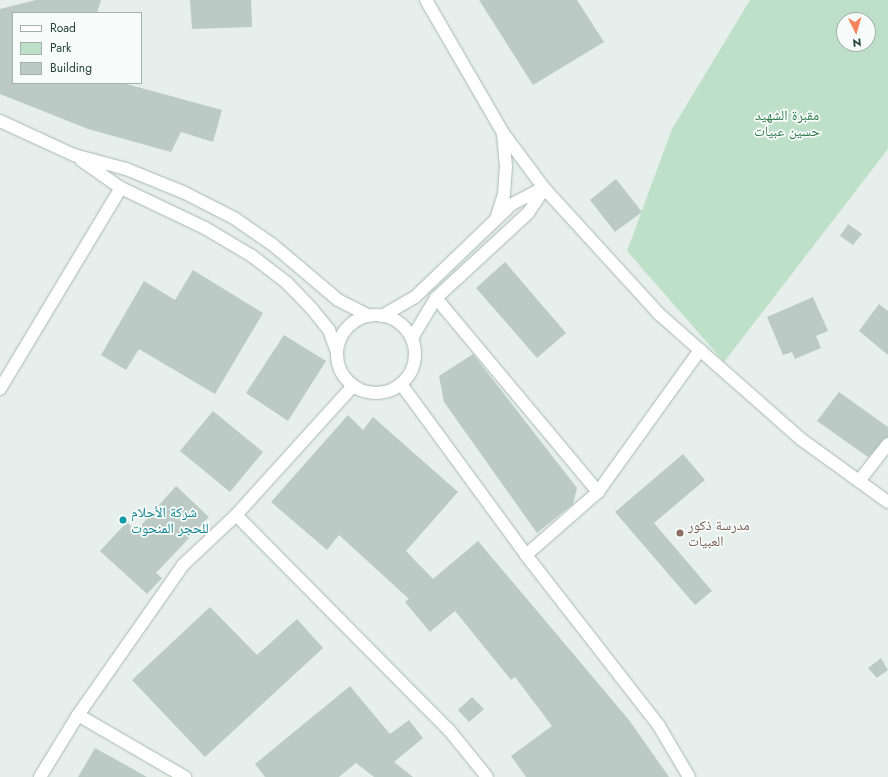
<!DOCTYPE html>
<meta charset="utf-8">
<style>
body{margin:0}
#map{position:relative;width:888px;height:777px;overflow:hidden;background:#e6efeb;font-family:Jost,"Noto Naskh Arabic",sans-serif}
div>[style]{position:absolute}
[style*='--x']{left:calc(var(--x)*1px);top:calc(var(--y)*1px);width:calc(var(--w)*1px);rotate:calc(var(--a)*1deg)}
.green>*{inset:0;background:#bfe0c8}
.building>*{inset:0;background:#bbcac4}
.roads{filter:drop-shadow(0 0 1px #a8b8b2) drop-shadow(0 0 1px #a8b8b2)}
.street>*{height:12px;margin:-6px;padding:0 6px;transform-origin:6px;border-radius:6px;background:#fff}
.secondary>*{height:12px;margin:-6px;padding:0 6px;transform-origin:6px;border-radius:6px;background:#fff}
.secondary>.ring{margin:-6px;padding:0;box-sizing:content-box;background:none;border:12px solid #fff;border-radius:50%}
.dots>*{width:11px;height:11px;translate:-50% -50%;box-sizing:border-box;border:2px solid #f7fbf9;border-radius:50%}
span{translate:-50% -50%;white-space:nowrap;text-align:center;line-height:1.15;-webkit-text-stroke:3.5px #f7fbf9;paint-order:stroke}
.park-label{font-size:14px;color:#2d7a4b}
.culture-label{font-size:14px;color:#0d838f}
.left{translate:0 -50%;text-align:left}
.education-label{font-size:14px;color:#785e54}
.legend{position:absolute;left:12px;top:12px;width:130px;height:72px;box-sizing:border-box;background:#f7fbf9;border:1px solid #a3b1ad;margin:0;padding:5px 7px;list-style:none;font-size:12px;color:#24423a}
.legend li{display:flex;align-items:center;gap:8px;height:20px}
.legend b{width:20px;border:1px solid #a3b1ad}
.north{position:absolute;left:836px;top:12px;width:40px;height:40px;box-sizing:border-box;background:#f7fbf9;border:1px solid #a3b1ad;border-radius:50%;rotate:175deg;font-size:11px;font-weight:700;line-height:16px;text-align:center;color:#24423a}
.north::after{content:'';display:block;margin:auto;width:14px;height:18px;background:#f4845f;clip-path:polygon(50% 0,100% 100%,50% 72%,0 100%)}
</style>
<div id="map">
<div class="green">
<i style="clip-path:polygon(evenodd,750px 0,888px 0,888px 149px,724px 362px,627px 251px,672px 129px,750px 0,844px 20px,868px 20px,868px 44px,844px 44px,844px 20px)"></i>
</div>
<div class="building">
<i style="clip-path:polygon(36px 0,101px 0,97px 13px,13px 13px,13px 83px,123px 83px,222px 110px,213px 142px,181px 132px,171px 152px,88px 129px,0 94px,0 9px)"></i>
<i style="clip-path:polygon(190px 0,251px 0,252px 27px,192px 29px)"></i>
<i style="clip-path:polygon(479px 0,577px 0,604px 42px,533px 85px)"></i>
<i style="clip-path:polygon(616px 179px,642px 212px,615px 232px,590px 200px)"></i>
<i style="clip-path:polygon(848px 224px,862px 234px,853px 245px,840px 236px)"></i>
<i style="clip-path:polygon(505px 262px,566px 333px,537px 358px,476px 288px)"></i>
<i style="clip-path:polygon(193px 270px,263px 313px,215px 394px,139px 349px,126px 370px,101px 355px,144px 281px,175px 300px)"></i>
<i style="clip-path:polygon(813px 297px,828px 331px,816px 336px,821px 348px,795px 359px,792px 352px,783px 355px,767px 317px)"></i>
<i style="clip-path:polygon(879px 304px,888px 311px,888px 355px,859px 331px)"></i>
<i style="clip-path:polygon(284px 335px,326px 361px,288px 421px,246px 393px)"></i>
<i style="clip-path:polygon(473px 354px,577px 488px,573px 504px,537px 533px,444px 402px,439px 376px)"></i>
<i style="clip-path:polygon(839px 392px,888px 427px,888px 437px,868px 457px,817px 421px)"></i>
<i style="clip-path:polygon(213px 411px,263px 452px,230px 492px,180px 451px)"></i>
<i style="clip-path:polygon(348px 415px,363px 430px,373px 417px,458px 492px,406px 551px,433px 579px,478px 541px,629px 720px,669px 777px,526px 777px,511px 756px,552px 726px,515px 677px,511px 680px,455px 611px,430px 632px,405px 602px,409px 599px,339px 535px,327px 550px,271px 502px)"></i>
<i style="clip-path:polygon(683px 454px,705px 480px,654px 523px,712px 591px,695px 605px,615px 512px)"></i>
<i style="clip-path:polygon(176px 486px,209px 517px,156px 573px,162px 578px,147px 594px,100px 551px,127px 522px,136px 531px)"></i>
<i style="clip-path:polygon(210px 607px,257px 655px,297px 619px,323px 648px,205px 757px,132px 680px)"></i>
<i style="clip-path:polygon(881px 658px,888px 670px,877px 678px,868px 668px)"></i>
<i style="clip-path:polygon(350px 686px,390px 734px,409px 720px,423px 738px,394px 762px,413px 777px,374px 777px,356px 763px,339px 777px,265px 777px,255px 764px)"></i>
<i style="clip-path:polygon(472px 697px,484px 709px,469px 722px,458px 710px)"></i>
<i style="clip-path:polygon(95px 748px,147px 777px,78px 777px)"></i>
</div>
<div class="roads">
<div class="street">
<i style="--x:426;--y:0;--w:154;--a:59.9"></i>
<i style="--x:503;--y:133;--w:69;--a:53.3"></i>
<i style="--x:436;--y:298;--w:253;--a:50.1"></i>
<i style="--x:401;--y:384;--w:212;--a:53.8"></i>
<i style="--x:526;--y:555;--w:217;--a:52.1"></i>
<i style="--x:659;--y:726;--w:59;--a:59.5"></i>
<i style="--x:0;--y:389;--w:235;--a:-59"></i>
<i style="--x:859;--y:481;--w:47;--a:-51.9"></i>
<i style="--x:236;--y:515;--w:303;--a:45.3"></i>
<i style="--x:449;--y:730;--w:60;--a:51"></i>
<i style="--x:526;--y:555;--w:96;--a:-41.2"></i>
<i style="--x:598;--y:492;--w:175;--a:-54.3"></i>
<i style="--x:78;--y:715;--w:124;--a:30.1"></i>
<i style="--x:40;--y:777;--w:73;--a:-58.5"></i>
<i style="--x:78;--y:715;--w:183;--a:-55"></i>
<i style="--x:183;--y:565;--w:73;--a:-43.3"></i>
<i style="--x:236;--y:515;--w:174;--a:-47.8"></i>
</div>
<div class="secondary">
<i style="--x:0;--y:121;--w:81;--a:24.7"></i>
<i style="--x:74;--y:155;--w:54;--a:15.1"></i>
<i style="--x:126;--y:169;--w:61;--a:22"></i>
<i style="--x:183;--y:192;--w:57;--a:27"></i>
<i style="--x:234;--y:218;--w:47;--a:34.7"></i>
<i style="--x:273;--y:245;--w:85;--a:40.2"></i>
<i style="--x:338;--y:300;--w:35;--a:27"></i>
<i style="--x:81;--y:160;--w:49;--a:35"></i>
<i style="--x:121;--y:188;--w:93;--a:25.5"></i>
<i style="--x:205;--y:228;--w:55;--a:30.8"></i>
<i style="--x:252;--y:256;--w:44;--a:37.6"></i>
<i style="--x:287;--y:283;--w:36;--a:46"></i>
<i style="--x:312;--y:309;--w:27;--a:51"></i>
<i style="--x:329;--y:330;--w:23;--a:70"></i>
<i style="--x:544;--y:188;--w:171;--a:47.6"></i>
<i style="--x:659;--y:314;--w:191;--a:41.4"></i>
<i style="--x:802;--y:440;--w:106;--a:35.8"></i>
<i style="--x:496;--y:219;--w:26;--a:-72"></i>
<i style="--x:504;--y:194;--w:27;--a:-86"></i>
<i style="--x:506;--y:167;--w:34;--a:-95"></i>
<i class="ring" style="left:337px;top:315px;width:66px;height:66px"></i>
<i style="--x:382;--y:316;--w:38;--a:-30"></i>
<i style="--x:415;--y:297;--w:134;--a:-43.8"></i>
<i style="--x:512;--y:204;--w:36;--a:-27"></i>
<i style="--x:412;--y:338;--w:47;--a:-59"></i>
<i style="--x:436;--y:298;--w:125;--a:-42.7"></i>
<i style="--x:528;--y:213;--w:29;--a:-56"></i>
</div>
</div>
<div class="dots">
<i style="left:123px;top:520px;background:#0f9aa8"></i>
<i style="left:680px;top:533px;background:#8d6e63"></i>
</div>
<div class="park-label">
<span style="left:787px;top:123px">مقبرة الشهيد<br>حسين عبيات</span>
</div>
<div class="culture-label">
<span class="left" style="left:131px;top:520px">شركة الأحلام<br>للحجر المنحوت</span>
</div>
<div class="education-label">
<span class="left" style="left:688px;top:533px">مدرسة ذكور<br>العبيات</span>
</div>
<ul class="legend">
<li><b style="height:5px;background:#fff"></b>Road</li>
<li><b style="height:11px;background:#bfe0c8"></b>Park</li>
<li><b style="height:11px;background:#bbcac4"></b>Building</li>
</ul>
<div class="north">N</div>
</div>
